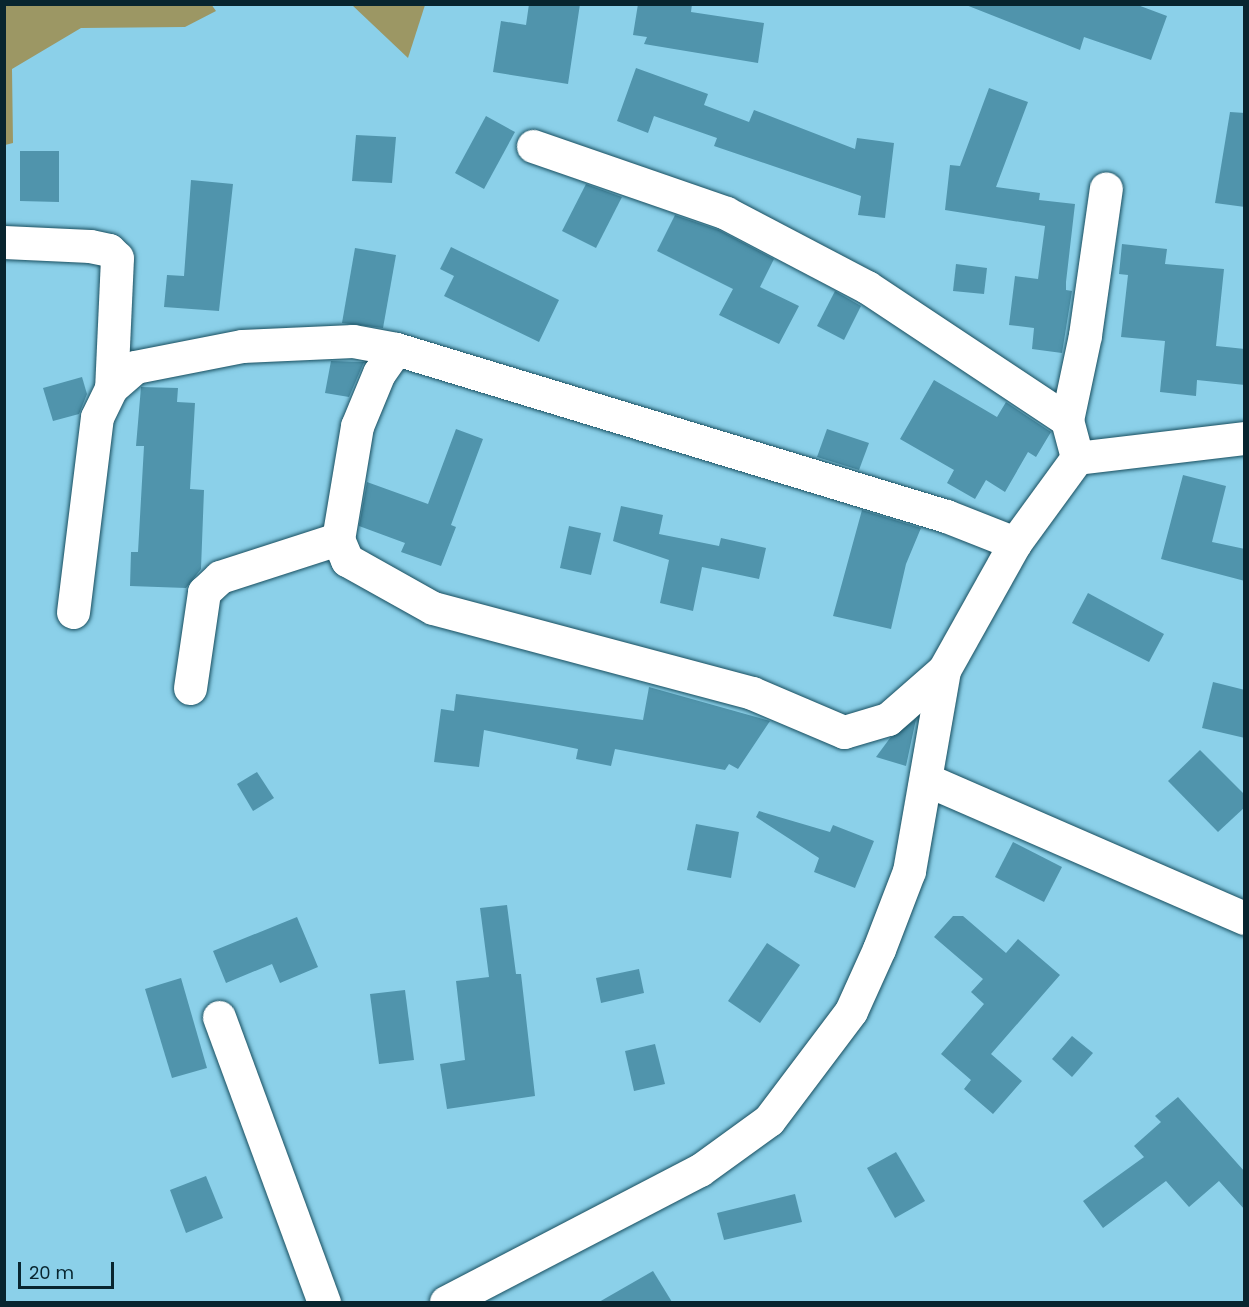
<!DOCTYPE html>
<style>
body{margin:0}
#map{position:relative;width:1249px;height:1307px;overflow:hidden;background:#8bd0e9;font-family:Poppins,sans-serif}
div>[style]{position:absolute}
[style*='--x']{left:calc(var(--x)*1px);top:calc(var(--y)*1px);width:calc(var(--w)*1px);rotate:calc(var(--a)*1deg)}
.green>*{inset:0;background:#9c9764}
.building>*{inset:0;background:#5094ac}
.roads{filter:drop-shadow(0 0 2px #184e5f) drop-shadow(0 0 2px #184e5f)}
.minor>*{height:33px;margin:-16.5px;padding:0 16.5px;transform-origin:16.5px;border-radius:16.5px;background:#fff}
span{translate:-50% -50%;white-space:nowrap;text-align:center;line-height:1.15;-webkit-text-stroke:4.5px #8bd0e9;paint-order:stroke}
.frame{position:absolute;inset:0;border:6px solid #08252f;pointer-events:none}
.scale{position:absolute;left:18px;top:1262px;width:96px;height:27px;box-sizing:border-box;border:3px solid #08252f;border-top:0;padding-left:8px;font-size:18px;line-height:21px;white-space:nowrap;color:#08252f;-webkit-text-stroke:4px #8bd0e9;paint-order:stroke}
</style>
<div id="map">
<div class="green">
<i style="clip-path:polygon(211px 4px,216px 11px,185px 27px,81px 28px,12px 69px,13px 143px,5px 145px,5px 5px)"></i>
<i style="clip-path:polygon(352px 5px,425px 5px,408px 58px)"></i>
</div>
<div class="building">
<i style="clip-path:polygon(529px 4px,580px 4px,568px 84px,493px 72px,501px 21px,526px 25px)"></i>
<i style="clip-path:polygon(638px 4px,692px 4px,691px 12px,764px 23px,758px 63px,644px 44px,647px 37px,633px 35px)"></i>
<i style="clip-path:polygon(1135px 4px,1167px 16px,1151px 60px,1084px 37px,1080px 50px,966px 5px)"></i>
<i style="clip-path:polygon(636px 68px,708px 94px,704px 105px,749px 122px,754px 110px,855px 149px,857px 138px,894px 143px,885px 218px,858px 215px,861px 196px,714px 146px,717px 138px,654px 116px,648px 133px,617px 121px)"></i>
<i style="clip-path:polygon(989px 88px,1028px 102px,996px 187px,1040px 193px,1039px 200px,1075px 204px,1066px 282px,1066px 290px,1072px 291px,1062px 353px,1032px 349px,1034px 328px,1009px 325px,1015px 276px,1038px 279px,1045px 226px,945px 210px,950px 165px,960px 166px)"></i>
<i style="clip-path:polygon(1230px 112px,1245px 113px,1245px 207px,1215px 203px)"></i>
<i style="clip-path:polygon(486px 116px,515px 132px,484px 189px,455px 173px)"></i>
<i style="clip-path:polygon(356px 135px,396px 137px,392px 183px,352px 181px)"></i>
<i style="clip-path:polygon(20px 151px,59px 151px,59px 202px,20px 201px)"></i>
<i style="clip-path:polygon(191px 180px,233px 184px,219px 311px,164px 307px,167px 275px,184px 276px)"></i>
<i style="clip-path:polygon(586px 184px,622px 197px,596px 248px,562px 231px)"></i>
<i style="clip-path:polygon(675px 215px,719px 230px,774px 259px,760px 287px,799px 306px,779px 344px,719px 315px,733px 289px,657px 251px)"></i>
<i style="clip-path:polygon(1122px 244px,1167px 249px,1165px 264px,1224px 269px,1216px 346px,1245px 349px,1245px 385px,1197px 380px,1196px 396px,1160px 392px,1165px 341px,1121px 337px,1128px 275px,1119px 274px)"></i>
<i style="clip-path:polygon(451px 247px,559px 300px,539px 342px,444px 296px,454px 276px,440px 269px)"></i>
<i style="clip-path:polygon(355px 248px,396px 255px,383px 328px,342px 323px)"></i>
<i style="clip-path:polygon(956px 264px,987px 268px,984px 294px,953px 291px)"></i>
<i style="clip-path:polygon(835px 291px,861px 306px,844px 340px,817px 326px)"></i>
<i style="clip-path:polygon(331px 361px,364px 362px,349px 397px,325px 393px)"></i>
<i style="clip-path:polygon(82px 377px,87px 394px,79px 414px,53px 421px,43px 388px)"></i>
<i style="clip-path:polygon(934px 380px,997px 417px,1006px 402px,1051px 432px,1036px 457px,1028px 452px,1005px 492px,986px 480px,975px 499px,947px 483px,954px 470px,900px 439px)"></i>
<i style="clip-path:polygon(141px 387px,178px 388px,177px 402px,195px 403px,190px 489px,204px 490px,201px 569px,186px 588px,130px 586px,131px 552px,138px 552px,144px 446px,136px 446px)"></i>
<i style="clip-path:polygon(456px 429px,483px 439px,451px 525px,456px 527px,441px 566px,401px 552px,405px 543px,359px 526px,367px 482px,428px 504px)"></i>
<i style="clip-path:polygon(827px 429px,869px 443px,859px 470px,817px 457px)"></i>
<i style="clip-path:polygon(1183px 475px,1226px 486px,1212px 542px,1245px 549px,1245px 581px,1161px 559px)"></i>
<i style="clip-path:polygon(621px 506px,663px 515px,659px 534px,719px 546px,721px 538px,766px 548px,759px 579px,702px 567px,693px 611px,660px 603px,669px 560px,613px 541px)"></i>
<i style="clip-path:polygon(862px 510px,921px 528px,906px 564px,891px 629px,833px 616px)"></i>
<i style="clip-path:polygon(569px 526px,601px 533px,591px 575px,560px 568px)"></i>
<i style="clip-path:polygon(1088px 593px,1164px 634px,1149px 662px,1072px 623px)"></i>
<i style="clip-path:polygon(1213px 682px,1245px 690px,1245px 738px,1202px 728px)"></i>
<i style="clip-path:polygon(649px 687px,770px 721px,738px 769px,729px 764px,725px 770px,615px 749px,611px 766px,576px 759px,578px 749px,484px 730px,479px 767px,434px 762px,441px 709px,454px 711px,456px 694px,643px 720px)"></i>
<i style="clip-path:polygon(916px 719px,906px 766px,876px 757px,890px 738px)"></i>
<i style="clip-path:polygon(1200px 750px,1245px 795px,1245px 807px,1218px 832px,1168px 781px)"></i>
<i style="clip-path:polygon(257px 772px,274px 798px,253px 811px,237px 784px)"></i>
<i style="clip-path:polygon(759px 811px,830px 832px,833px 825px,874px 841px,855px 888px,814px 872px,819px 858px,756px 817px)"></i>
<i style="clip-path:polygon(696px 824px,739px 832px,731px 878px,687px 870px)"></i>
<i style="clip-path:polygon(1013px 842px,1062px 867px,1044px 902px,995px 877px)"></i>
<i style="clip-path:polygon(507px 905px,516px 974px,521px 974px,535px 1096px,447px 1109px,440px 1064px,465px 1060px,456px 981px,489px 977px,480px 908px)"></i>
<i style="clip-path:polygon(953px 916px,963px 916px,1006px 953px,1018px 939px,1060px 975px,991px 1054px,1022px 1081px,993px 1114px,964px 1089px,971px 1080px,941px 1054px,984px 1004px,971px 992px,983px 979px,934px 937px)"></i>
<i style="clip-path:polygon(297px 917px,318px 967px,280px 983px,272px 964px,226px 983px,213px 951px)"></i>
<i style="clip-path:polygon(767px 943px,800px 965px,760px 1023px,728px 1001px)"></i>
<i style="clip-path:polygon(639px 969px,644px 993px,601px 1003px,596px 978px)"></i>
<i style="clip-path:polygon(181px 978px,207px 1068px,172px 1078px,145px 989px)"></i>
<i style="clip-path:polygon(405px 990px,414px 1060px,379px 1064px,370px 994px)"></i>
<i style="clip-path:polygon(1072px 1036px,1093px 1053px,1072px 1077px,1052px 1059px)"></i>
<i style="clip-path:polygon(655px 1044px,665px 1084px,634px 1091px,625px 1051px)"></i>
<i style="clip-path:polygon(1178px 1097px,1245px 1172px,1245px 1210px,1219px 1181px,1189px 1207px,1166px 1181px,1103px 1228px,1083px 1201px,1144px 1157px,1134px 1146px,1161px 1122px,1155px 1116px)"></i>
<i style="clip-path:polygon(896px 1152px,925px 1201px,895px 1218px,867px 1168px)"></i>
<i style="clip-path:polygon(206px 1176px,223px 1218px,186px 1233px,170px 1190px)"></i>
<i style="clip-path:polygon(795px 1194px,802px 1222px,724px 1240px,717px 1213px)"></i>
<i style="clip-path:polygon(653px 1271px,672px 1302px,599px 1302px)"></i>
</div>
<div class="roads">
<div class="minor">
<i style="--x:533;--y:146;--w:204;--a:19.1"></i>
<i style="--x:726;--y:213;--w:159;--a:27.7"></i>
<i style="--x:867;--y:287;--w:240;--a:33.6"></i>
<i style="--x:1067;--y:420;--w:39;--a:75"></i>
<i style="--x:4;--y:242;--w:86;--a:2.7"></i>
<i style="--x:90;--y:246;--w:19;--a:12"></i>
<i style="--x:109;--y:250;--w:11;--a:45"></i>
<i style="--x:117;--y:258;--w:130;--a:92.6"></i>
<i style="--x:396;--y:349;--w:29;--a:125"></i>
<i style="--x:379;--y:373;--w:57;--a:112.5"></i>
<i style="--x:357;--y:426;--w:115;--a:99.5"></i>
<i style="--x:338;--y:539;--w:23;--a:67"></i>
<i style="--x:347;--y:560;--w:98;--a:29.2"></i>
<i style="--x:433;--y:608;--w:330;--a:14.9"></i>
<i style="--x:752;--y:693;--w:100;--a:23"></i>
<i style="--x:844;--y:732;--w:46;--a:-16.5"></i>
<i style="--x:888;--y:719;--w:74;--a:-41.2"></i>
<i style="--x:1067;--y:420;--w:87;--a:-78"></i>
<i style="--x:1085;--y:335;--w:148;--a:-81.9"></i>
<i style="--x:73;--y:612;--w:196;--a:-83"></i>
<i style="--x:97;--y:417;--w:32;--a:-64"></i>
<i style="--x:111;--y:388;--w:32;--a:-41"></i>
<i style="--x:135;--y:367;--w:109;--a:-11.1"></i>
<i style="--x:242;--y:346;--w:111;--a:-2.6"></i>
<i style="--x:353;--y:341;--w:44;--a:10.5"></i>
<i style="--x:396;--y:349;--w:575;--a:16.89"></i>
<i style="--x:946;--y:516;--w:74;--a:21.4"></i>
<i style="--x:190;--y:688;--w:97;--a:-81.7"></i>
<i style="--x:204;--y:592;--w:22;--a:-43"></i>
<i style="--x:220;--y:577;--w:124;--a:-17.9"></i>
<i style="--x:927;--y:780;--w:346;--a:23.5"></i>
<i style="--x:219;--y:1017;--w:304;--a:69.8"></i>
<i style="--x:446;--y:1302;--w:286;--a:-27.5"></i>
<i style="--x:700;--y:1170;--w:85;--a:-35.9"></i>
<i style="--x:769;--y:1120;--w:136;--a:-53"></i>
<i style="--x:851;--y:1011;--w:68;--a:-65.7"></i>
<i style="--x:879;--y:949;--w:84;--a:-69"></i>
<i style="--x:909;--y:871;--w:204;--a:-80.1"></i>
<i style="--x:944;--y:670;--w:145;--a:-60.8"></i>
<i style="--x:1015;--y:543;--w:105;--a:-53.9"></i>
<i style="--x:1077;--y:458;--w:168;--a:-6.8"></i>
</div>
</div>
<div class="frame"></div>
<div class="scale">20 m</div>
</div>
